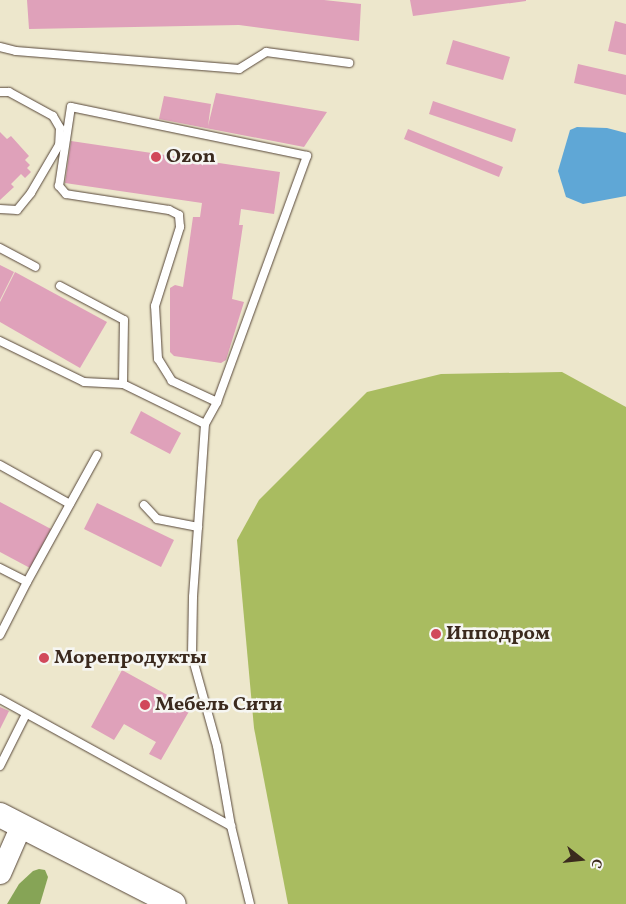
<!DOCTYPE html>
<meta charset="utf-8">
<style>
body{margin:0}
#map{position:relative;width:626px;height:904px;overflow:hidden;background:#ede7cc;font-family:Vollkorn,serif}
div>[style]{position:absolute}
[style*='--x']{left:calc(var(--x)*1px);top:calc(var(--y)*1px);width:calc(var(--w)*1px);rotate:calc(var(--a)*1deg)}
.green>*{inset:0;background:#a9bc60}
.forest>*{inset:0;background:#86a456}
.water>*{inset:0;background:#5fa7d6}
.building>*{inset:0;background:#dfa1ba}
.roads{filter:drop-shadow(0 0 1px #564638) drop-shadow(0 0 1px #564638)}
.lane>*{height:8px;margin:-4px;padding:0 4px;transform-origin:4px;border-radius:4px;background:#fff}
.secondary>*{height:21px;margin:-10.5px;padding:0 10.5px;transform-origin:10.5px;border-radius:10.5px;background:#fff}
.primary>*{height:24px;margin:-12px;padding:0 12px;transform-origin:12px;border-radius:12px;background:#fff}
.dots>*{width:14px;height:14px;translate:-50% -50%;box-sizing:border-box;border:2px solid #f6f6f2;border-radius:50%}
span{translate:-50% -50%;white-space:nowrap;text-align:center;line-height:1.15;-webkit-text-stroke:5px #f6f6f2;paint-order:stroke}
.poi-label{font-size:20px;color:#3b2a1e;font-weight:700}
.left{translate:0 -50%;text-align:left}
.north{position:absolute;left:556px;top:834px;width:50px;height:50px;-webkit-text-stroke:4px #f6f6f2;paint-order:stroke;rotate:106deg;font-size:14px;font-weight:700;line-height:20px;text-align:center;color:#3b2a1e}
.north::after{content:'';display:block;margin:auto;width:18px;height:22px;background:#3b2a1e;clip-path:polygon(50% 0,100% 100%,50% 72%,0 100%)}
</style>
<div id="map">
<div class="green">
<i style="clip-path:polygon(562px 372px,626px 407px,626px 904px,288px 904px,254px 728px,237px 540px,259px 500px,367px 392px,441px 374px)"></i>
</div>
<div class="forest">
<i style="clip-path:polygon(39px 869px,45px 870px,48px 877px,40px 904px,7px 904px,19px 884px,33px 871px)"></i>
</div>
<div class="water">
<i style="clip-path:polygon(577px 127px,607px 128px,626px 133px,626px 196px,583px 204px,566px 197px,558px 171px,570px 130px)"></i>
</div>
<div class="building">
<i style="clip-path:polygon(27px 0,324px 0,361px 4px,359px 41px,239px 25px,29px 29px)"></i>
<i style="clip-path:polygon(410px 0,526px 0,526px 1px,413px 16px)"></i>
<i style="clip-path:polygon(615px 21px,626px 24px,626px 55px,608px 51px)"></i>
<i style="clip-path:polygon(453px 40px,510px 57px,503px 80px,446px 64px)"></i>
<i style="clip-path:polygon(578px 64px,626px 75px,626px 95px,574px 83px)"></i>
<i style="clip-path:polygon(216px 93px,327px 112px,304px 147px,159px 119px,164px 96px,211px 104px,208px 126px)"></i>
<i style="clip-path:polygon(433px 101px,516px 129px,512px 142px,429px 114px)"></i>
<i style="clip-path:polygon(408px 129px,503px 167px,499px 177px,404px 139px)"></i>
<i style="clip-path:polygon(0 132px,7px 139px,11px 136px,29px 156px,25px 160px,30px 165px,27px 168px,31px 172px,25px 178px,21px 174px,11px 184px,14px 187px,0 200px)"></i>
<i style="clip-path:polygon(71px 141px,280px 172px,274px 214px,241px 209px,239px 225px,243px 225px,232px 299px,244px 302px,226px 360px,221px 363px,174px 356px,170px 352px,170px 288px,175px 285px,183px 287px,193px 217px,200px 217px,202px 203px,65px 183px)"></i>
<i style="clip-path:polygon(0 265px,14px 272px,0 300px)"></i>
<i style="clip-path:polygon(15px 272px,107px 322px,80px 368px,0 322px,0 302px)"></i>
<i style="clip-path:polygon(141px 411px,181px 433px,170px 454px,130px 433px)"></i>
<i style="clip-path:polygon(0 502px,51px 529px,30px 568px,0 552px)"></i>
<i style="clip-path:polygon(97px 503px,174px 540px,161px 567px,84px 529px)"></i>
<i style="clip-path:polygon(122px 670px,191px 708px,161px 760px,149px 754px,156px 742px,124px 724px,114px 740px,91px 727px)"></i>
<i style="clip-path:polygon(0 707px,9px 711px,0 729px)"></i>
</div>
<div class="roads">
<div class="lane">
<i style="--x:0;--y:47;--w:16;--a:14"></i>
<i style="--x:16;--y:51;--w:224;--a:4.6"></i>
<i style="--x:239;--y:69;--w:32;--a:-32"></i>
<i style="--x:266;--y:52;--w:84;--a:7.5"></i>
<i style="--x:0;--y:92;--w:9;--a:0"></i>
<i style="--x:9;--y:92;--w:50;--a:28.6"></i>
<i style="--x:53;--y:116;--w:14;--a:60"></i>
<i style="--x:60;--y:128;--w:17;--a:93"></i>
<i style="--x:59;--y:145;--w:56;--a:120.3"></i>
<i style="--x:31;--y:193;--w:22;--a:129"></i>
<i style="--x:17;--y:210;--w:17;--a:-177"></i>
<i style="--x:0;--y:248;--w:40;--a:28"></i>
<i style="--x:60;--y:286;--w:72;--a:28"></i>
<i style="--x:124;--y:320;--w:64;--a:90.9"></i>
<i style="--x:0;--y:341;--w:93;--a:26"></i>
<i style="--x:84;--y:382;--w:39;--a:3"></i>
<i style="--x:123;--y:384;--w:91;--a:26"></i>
<i style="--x:205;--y:424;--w:103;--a:93.9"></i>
<i style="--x:205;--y:424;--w:25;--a:-61"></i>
<i style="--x:217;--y:402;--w:50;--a:-155"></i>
<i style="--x:172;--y:381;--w:26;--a:-122"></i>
<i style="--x:158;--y:359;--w:53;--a:-93.2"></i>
<i style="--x:155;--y:306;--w:83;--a:-72.4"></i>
<i style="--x:180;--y:227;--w:12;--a:-95"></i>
<i style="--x:179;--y:215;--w:11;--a:-153"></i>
<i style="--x:169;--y:210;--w:104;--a:-171.2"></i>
<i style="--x:66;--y:194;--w:11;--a:-131"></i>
<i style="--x:59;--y:186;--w:80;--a:-81.4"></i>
<i style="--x:71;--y:107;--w:241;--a:11.7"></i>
<i style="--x:307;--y:156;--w:262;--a:110.1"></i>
<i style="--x:0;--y:465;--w:80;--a:29.1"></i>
<i style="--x:144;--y:505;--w:19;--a:47"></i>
<i style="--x:157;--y:519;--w:42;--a:11"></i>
<i style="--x:198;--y:527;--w:70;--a:94.1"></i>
<i style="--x:193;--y:597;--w:59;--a:91"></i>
<i style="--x:192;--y:656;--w:93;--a:74.5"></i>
<i style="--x:217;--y:746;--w:81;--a:80.1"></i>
<i style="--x:231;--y:826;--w:80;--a:76.3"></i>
<i style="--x:0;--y:568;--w:30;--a:27"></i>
<i style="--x:27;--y:582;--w:145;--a:-61.1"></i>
<i style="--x:0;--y:635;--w:59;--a:-63"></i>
<i style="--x:0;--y:699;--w:264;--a:28.8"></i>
<i style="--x:0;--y:766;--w:58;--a:-63.4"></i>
</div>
<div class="secondary">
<i style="--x:0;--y:873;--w:52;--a:-66.4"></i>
</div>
<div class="primary">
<i style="--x:0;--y:815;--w:195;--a:27.1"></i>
</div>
</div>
<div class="dots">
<i style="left:156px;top:157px;background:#d1495b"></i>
<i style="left:436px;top:634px;background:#d1495b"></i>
<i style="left:44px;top:658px;background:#d1495b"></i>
<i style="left:145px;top:705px;background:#d1495b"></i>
</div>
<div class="poi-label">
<span class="left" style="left:166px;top:157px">Ozon</span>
<span class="left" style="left:446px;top:634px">Ипподром</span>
<span class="left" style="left:54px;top:658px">Морепродукты</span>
<span class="left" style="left:155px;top:705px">Мебель Сити</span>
</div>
<div class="north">С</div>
</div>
